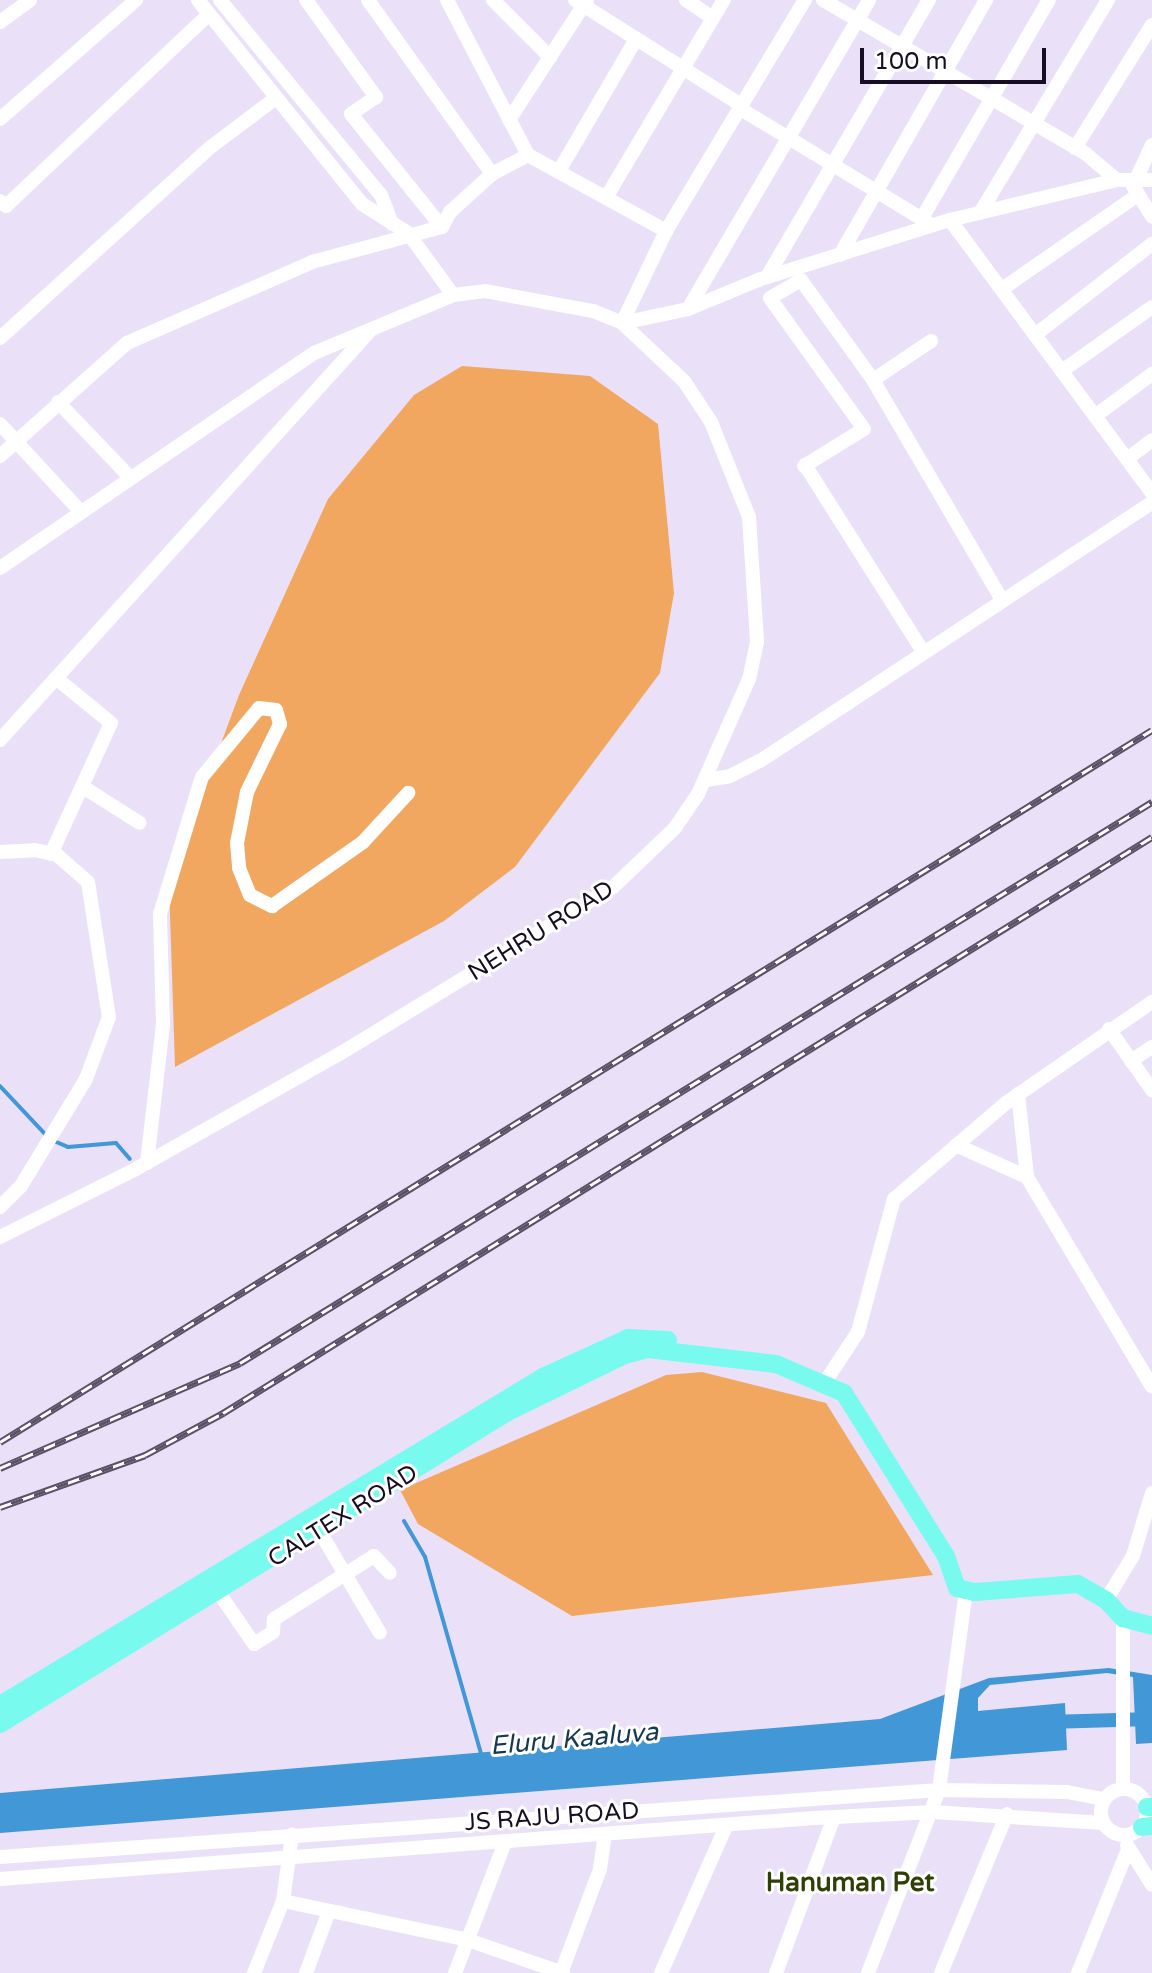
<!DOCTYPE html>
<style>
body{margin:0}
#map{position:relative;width:1152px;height:1973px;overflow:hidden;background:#eae1f9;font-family:"Varela Round",sans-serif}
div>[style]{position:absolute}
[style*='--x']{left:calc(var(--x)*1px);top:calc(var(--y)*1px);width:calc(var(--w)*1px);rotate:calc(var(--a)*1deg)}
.green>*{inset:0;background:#f1a75f}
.water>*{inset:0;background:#4298d6}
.stream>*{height:4px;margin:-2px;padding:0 2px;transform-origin:2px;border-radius:2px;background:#4298d6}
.canal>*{height:14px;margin:-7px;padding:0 7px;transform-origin:7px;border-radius:7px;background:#4298d6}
.minor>*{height:14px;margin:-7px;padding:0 7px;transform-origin:7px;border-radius:7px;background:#fff}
.minor>.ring{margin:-7px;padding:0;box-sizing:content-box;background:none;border:14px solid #fff;border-radius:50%}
.major>*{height:18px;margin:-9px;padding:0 9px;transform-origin:9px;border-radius:9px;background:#79faee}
.rail>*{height:7px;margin-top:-3.5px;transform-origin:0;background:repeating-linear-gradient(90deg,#fff 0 12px,#5b5167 0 24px);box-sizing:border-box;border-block:2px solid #5b5167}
span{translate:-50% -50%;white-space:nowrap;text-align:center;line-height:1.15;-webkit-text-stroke:6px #fff;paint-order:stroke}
.street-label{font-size:24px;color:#180e23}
.water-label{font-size:26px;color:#153953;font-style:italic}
.neighbourhood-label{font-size:26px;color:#303f05;font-weight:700}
.scale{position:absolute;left:860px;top:48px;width:186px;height:36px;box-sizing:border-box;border:4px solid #180e23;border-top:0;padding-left:10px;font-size:24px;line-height:28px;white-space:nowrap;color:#180e23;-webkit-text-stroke:6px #fff;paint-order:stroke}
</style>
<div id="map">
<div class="green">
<i style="clip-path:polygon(462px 366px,590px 376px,658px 424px,674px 593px,660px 673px,515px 867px,444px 921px,175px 1067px,169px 884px,239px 695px,328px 499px,414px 395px)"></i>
<i style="clip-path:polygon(702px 1372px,826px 1403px,933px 1575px,572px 1616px,418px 1524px,400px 1490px,666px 1375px)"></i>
</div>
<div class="water">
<i style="clip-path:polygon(1109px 1668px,1152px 1675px,1152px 1743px,1136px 1744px,1133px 1677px,1107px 1673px,990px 1685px,978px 1698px,978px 1711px,1065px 1703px,1067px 1750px,0 1833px,0 1793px,880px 1719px,989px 1678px)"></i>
</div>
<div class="stream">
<i style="--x:0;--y:1086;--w:69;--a:46.8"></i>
<i style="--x:54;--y:1141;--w:15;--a:23"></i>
<i style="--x:68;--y:1147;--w:48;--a:-4.8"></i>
<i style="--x:116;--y:1143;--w:21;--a:49"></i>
<i style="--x:404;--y:1521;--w:42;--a:59.7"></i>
<i style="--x:425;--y:1557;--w:208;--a:74.1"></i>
</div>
<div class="canal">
<i style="--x:1048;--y:1722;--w:104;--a:-1.7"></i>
</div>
<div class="minor">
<i style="--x:198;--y:0;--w:262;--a:51.2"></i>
<i style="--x:362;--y:204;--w:54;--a:32.2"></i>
<i style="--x:408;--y:233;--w:77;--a:54"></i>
<i style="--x:220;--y:0;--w:253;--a:50.5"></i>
<i style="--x:381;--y:195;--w:31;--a:69"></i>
<i style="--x:306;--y:0;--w:120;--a:54.2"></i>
<i style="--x:376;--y:97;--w:30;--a:146"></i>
<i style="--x:351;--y:114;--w:145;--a:51.2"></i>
<i style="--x:368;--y:0;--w:214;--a:54.5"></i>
<i style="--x:492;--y:174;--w:41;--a:-27.8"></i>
<i style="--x:528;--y:155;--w:175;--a:-117.6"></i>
<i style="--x:493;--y:0;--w:81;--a:45"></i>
<i style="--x:575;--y:0;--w:196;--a:32.3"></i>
<i style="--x:686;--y:0;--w:32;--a:34"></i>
<i style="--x:713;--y:18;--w:21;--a:-59"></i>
<i style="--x:823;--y:0;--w:303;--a:30.3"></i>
<i style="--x:1085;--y:153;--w:42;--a:40.2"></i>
<i style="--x:0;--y:22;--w:37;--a:-36"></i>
<i style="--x:739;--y:108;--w:220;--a:31.2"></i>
<i style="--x:0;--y:119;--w:181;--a:-41.2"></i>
<i style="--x:509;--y:120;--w:143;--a:-57"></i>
<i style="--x:1152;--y:145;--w:45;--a:114.9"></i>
<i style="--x:1133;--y:186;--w:36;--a:58"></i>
<i style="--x:1075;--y:148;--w:145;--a:-58"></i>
<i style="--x:528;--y:155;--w:158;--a:28.8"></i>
<i style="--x:559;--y:171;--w:153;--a:-59.7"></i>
<i style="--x:607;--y:196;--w:207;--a:-59.2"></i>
<i style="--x:0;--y:201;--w:8;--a:40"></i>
<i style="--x:6;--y:206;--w:279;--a:-43.4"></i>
<i style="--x:980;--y:213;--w:249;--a:-59"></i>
<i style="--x:922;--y:218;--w:252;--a:-59.8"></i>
<i style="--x:950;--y:220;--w:340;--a:53.5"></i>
<i style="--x:840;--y:255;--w:294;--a:-60.2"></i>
<i style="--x:767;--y:277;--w:321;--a:-59.7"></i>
<i style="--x:1002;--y:289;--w:165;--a:-34.7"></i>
<i style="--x:688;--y:309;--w:358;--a:-59.6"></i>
<i style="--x:622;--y:323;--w:67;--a:-12"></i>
<i style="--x:688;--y:309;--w:76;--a:-22.5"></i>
<i style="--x:758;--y:280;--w:201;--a:-17.4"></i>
<i style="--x:950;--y:220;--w:172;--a:-13.5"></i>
<i style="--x:1117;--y:180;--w:35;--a:0"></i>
<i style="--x:622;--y:323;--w:102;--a:-64.4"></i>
<i style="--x:666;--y:231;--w:270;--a:-59"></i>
<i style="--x:1035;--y:335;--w:148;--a:-37.9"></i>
<i style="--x:0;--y:338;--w:286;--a:-42.2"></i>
<i style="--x:212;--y:146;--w:80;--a:-36.9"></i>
<i style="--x:1062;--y:371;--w:110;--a:-35.4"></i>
<i style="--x:873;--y:380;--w:255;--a:59.6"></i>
<i style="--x:58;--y:402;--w:105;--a:46.2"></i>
<i style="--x:1095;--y:416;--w:71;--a:-36.4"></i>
<i style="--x:0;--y:424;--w:120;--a:47.4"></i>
<i style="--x:0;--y:456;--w:170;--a:-41.7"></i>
<i style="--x:127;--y:343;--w:202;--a:-23.6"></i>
<i style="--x:312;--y:262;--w:135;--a:-15.1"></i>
<i style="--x:442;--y:227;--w:17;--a:-62"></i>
<i style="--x:450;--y:212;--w:57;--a:-42.1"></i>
<i style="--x:1127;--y:459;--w:31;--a:-37"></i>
<i style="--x:805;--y:465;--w:221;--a:57.7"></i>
<i style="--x:804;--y:466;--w:70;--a:-31.7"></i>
<i style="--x:864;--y:429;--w:161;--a:-125.7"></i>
<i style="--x:770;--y:298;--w:36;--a:-30"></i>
<i style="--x:801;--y:280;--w:123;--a:54.2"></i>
<i style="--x:873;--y:380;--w:70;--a:-33.9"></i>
<i style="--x:0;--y:568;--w:381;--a:-34.4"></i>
<i style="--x:314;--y:353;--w:151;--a:-22.6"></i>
<i style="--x:453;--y:295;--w:32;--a:-7"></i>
<i style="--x:485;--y:291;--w:110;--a:10.5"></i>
<i style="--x:593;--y:311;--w:31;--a:22"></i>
<i style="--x:622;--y:323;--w:85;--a:43.1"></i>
<i style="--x:684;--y:381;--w:49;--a:56.6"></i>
<i style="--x:711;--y:422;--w:102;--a:68.2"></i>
<i style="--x:749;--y:517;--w:125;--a:86.3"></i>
<i style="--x:757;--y:642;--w:38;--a:102"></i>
<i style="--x:749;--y:679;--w:126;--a:113.9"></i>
<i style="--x:698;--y:794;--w:41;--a:124.1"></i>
<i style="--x:675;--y:828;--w:86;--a:136.4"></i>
<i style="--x:613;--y:887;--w:319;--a:148.6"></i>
<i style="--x:341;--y:1053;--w:236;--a:150.5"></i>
<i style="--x:136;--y:1169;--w:152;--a:153.4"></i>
<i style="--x:0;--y:740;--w:550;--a:-47.87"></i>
<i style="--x:706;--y:780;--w:24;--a:-9"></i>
<i style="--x:730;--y:776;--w:34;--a:-27"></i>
<i style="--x:760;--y:761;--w:469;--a:-33.4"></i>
<i style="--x:83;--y:787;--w:67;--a:32.3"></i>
<i style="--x:0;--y:852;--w:35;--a:-3"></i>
<i style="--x:35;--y:850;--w:23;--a:13"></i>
<i style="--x:57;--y:855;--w:41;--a:41.1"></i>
<i style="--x:88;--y:882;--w:137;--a:81.2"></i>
<i style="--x:109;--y:1017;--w:66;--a:110.4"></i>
<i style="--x:86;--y:1079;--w:125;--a:121.3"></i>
<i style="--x:21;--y:1186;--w:30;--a:135"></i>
<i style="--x:51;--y:854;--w:144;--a:-65.4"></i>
<i style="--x:111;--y:723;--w:71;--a:-140.7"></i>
<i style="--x:1109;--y:1029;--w:75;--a:54.8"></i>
<i style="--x:1131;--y:1061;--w:25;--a:-34"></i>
<i style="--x:1018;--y:1094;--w:83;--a:83.8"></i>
<i style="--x:1027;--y:1177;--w:244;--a:59.2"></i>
<i style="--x:956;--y:1145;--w:78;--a:24.3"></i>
<i style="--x:147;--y:1163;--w:140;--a:-83.4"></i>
<i style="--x:163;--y:1024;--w:110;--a:-91.6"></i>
<i style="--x:160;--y:914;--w:143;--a:-73"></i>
<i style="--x:202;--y:777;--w:89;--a:-50.4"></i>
<i style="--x:259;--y:708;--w:17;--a:7"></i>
<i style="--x:276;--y:710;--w:15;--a:74"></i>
<i style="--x:280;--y:724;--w:76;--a:115.9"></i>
<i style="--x:247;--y:792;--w:52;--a:101.1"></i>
<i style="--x:237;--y:843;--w:25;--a:85"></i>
<i style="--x:239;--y:868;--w:29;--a:68"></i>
<i style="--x:250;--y:895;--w:25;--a:27"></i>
<i style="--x:272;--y:906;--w:111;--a:-35.1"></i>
<i style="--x:363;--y:842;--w:67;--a:-47.4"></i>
<i style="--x:825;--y:1382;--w:60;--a:-56.6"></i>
<i style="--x:858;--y:1332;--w:138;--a:-74.9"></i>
<i style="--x:894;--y:1199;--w:148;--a:-40.6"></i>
<i style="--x:1006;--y:1103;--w:178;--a:-34.7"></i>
<i style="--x:320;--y:1532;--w:117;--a:59.3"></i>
<i style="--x:219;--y:1593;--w:62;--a:55.5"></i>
<i style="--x:254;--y:1644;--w:22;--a:-32"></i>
<i style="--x:273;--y:1632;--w:13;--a:-86"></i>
<i style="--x:274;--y:1619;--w:118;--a:-32.2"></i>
<i style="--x:374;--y:1556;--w:23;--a:47"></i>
<i style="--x:1106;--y:1600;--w:52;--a:-58.5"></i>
<i style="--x:1133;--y:1556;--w:66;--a:-73.2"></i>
<i style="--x:1123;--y:1618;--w:170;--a:90"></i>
<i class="ring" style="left:1101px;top:1789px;width:32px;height:32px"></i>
<i style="--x:1127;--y:1845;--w:47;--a:58"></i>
<i style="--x:0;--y:1857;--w:941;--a:-4.08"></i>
<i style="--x:939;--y:1790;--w:128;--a:0.9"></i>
<i style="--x:1067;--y:1792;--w:38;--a:11"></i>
<i style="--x:0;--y:1879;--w:817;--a:-4.28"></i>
<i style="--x:815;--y:1818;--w:118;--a:-2.9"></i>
<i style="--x:933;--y:1812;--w:171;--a:3.7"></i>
<i style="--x:283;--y:1901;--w:189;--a:11.9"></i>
<i style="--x:468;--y:1940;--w:101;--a:19.2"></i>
<i style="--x:254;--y:1973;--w:78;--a:-68.1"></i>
<i style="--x:283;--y:1901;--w:67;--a:-82.2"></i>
<i style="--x:306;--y:1973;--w:66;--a:-69.6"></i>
<i style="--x:455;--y:1973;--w:140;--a:-69.1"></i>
<i style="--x:561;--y:1973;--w:111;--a:-69.4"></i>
<i style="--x:600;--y:1869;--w:34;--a:-82"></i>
<i style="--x:661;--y:1973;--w:161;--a:-66.1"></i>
<i style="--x:776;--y:1973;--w:166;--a:-69.6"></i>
<i style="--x:868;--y:1973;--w:196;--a:-68.8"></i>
<i style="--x:939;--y:1790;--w:201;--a:-82.3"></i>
<i style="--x:941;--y:1973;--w:172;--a:-67.5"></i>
<i style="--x:1078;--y:1973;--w:134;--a:-68"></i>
</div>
<div class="major">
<i style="--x:0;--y:1705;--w:634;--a:-31.13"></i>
<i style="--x:543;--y:1377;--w:94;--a:-24.6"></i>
<i style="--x:628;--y:1338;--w:40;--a:2.9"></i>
<i style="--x:0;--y:1724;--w:596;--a:-31.56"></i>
<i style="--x:508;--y:1412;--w:130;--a:-26"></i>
<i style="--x:625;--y:1355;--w:24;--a:-15"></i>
<i style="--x:648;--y:1349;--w:129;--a:6.7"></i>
<i style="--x:776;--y:1364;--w:74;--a:23.1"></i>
<i style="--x:844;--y:1393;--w:192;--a:58"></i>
<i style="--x:946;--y:1556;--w:34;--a:71"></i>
<i style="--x:957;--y:1588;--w:18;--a:13"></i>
<i style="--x:975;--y:1592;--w:103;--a:-4.4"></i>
<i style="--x:1078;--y:1584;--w:32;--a:30"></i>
<i style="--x:1106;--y:1600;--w:25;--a:47"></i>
<i style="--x:1123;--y:1618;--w:30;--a:15"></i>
<i style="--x:1147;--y:1807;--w:5;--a:0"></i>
<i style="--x:1142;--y:1827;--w:10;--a:-6"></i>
</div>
<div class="rail">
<i style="--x:0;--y:1442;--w:1354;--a:-31.72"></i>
<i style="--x:0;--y:1468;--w:262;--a:-23.6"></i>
<i style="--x:240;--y:1363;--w:1071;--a:-31.6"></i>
<i style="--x:0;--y:1507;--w:154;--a:-19.7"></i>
<i style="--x:145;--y:1455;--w:89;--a:-28.3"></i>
<i style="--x:223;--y:1413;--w:1093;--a:-31.8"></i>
</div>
<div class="street-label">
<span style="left:541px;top:931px;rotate:-32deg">NEHRU ROAD</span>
<span style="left:343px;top:1516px;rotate:-32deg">CALTEX ROAD</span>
<span style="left:552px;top:1817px;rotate:-4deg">JS RAJU ROAD</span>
</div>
<div class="water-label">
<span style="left:574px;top:1739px;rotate:-5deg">Eluru Kaaluva</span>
</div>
<div class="neighbourhood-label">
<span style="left:850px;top:1883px">Hanuman Pet</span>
</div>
<div class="scale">100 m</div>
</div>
